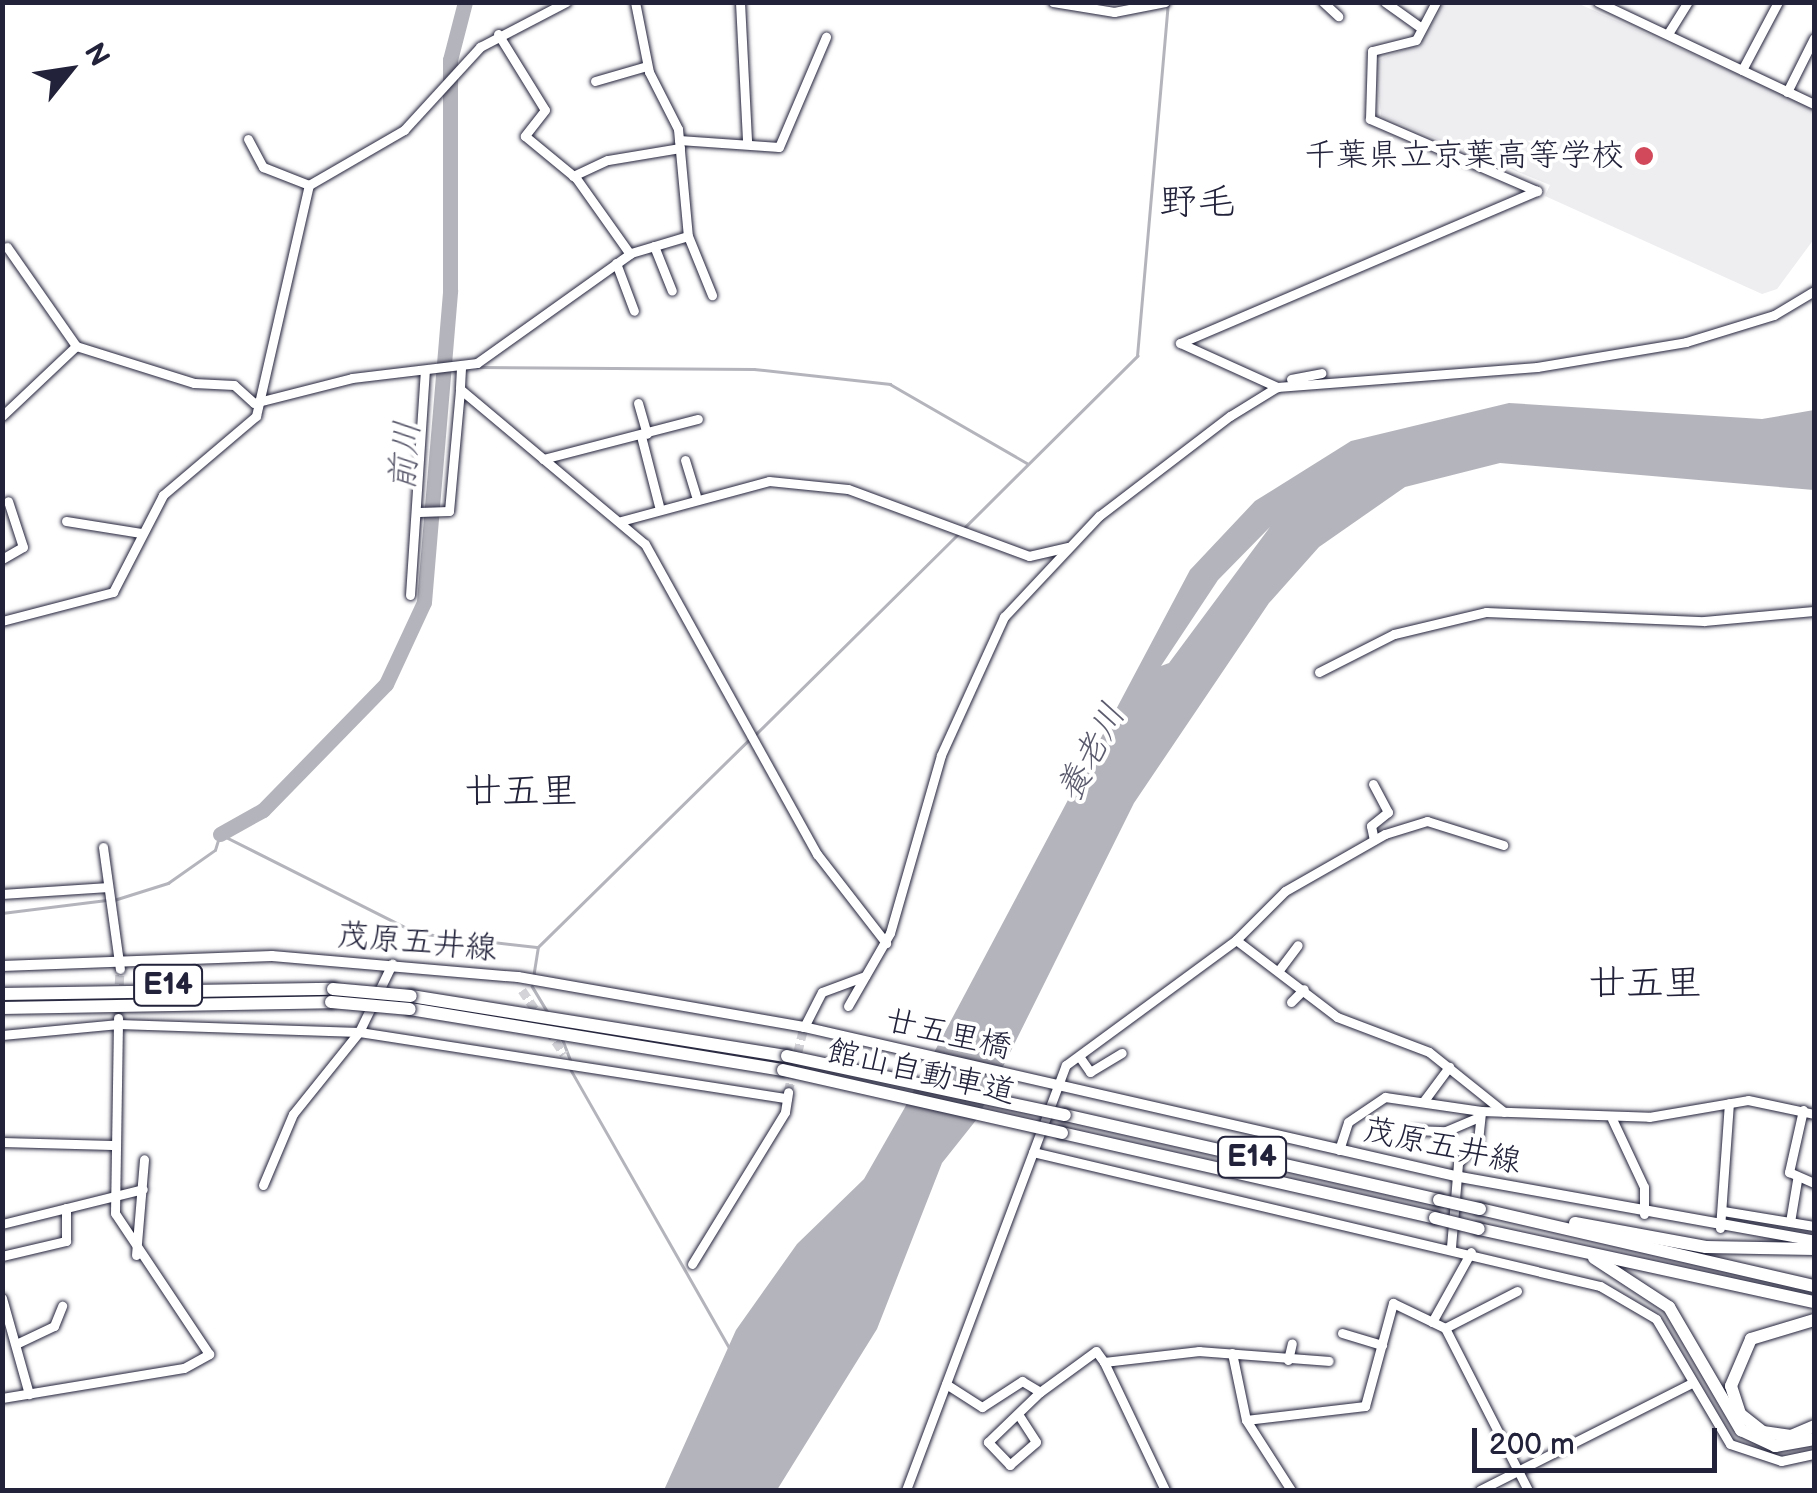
<!DOCTYPE html>
<meta charset="utf-8">
<style>
body{margin:0}
#map{position:relative;width:1817px;height:1493px;overflow:hidden;background:#fff;font-family:"Balsamiq Sans","Klee One",sans-serif}
div>[style]{position:absolute}
[style*='--x']{left:calc(var(--x)*1px);top:calc(var(--y)*1px);width:calc(var(--w)*1px);rotate:calc(var(--a)*1deg)}
.built>*{inset:0;background:#eeeef1}
.water>*{inset:0;background:#b4b4bc}
.stream>*{height:2.5px;margin:-1.25px;padding:0 1.25px;transform-origin:1.25px;border-radius:1.25px;background:#b4b4bc}
.river>*{height:15px;margin:-7.5px;padding:0 7.5px;transform-origin:7.5px;border-radius:7.5px;background:#b4b4bc}
.minor-tunnel>*{height:9px;margin-top:-4.5px;transform-origin:0;background:repeating-linear-gradient(90deg,#d3d3d8 0 9px,transparent 0 13.5px)}
.roads{filter:drop-shadow(0 0 2px #22223b) drop-shadow(0 0 2px #22223b)}
.minor>*{height:9px;margin:-4.5px;padding:0 4.5px;transform-origin:4.5px;border-radius:4.5px;background:#fff}
.major>*{height:10px;margin:-5px;padding:0 5px;transform-origin:5px;border-radius:5px;background:#fff}
.highway>*{height:12px;margin:-6px;padding:0 6px;transform-origin:6px;border-radius:6px;background:#fff}
.bridges{filter:drop-shadow(0 0 2px #22223b) drop-shadow(0 0 2px #22223b)}
.highway-bridge>*{height:12px;margin:-6px;padding:0 6px;transform-origin:6px;border-radius:6px;background:#fff}
.dots>*{width:28px;height:28px;translate:-50% -50%;box-sizing:border-box;border:5px solid #fff;border-radius:50%}
span{translate:-50% -50%;white-space:nowrap;text-align:center;line-height:1.15;-webkit-text-stroke:8px #fff;paint-order:stroke}
.shield-label span{padding:2px 8px;background:#fff;border:2px solid;border-radius:8px;-webkit-text-stroke-width:0}
.shield-label{font-size:30px;color:#22223b;font-weight:700}
.poi-label{font-size:32px;color:#22223b}
.right{translate:-100% -50%;text-align:right}
.street-label{font-size:32px;color:#22223b}
.water-label{font-size:35px;color:#5c5c6f;font-style:italic}
.quarter-label{font-size:38px;color:#22223b}
.frame{position:absolute;inset:0;border:5px solid #22223b;pointer-events:none}
.north{position:absolute;left:20px;top:20px;width:100px;height:100px;-webkit-text-stroke:8px #fff;paint-order:stroke;rotate:60deg;font-size:28px;font-weight:700;line-height:40px;text-align:center;color:#22223b}
.north::after{content:'';display:block;margin:auto;width:35px;height:45px;background:#22223b;clip-path:polygon(50% 0,100% 100%,50% 72%,0 100%)}
.scale{position:absolute;left:1472px;top:1428px;width:245px;height:45px;box-sizing:border-box;border:5px solid #22223b;border-top:0;padding-left:12px;font-size:30px;line-height:35px;white-space:nowrap;color:#22223b;-webkit-text-stroke:8px #fff;paint-order:stroke}
</style>
<div id="map">
<div class="built">
<i style="clip-path:polygon(1444px 3px,1577px 3px,1814px 108px,1814px 239px,1777px 289px,1762px 294px,1545px 196px,1550px 185px,1381px 116px,1375px 61px,1421px 43px)"></i>
</div>
<div class="water">
<i style="clip-path:polygon(evenodd,1509px 403px,1762px 419px,1814px 410px,1814px 490px,1500px 463px,1405px 487px,1319px 547px,1269px 603px,1134px 803px,977px 1119px,942px 1163px,877px 1329px,777px 1490px,664px 1490px,736px 1330px,797px 1244px,864px 1179px,904px 1109px,1190px 570px,1255px 501px,1351px 441px,1509px 403px,1270px 527px,1169px 663px,1161px 666px,1218px 580px,1270px 527px)"></i>
</div>
<div class="stream">
<i style="--x:477;--y:367;--w:277;--a:0.4"></i>
<i style="--x:754;--y:369;--w:137;--a:6.3"></i>
<i style="--x:890;--y:384;--w:158;--a:30"></i>
<i style="--x:965;--y:527;--w:243;--a:-44.8"></i>
<i style="--x:1137;--y:356;--w:353;--a:-85"></i>
<i style="--x:755;--y:735;--w:287;--a:-44.7"></i>
<i style="--x:114;--y:900;--w:57;--a:-17.5"></i>
<i style="--x:168;--y:883;--w:57;--a:-35.1"></i>
<i style="--x:215;--y:850;--w:17;--a:-73"></i>
<i style="--x:220;--y:834;--w:220;--a:26.7"></i>
<i style="--x:417;--y:933;--w:120;--a:6.7"></i>
<i style="--x:2;--y:913;--w:105;--a:-7.1"></i>
<i style="--x:533;--y:978;--w:31;--a:-81"></i>
<i style="--x:538;--y:947;--w:296;--a:-44.5"></i>
<i style="--x:532;--y:986;--w:31;--a:59"></i>
<i style="--x:562;--y:1038;--w:26;--a:69"></i>
<i style="--x:571;--y:1070;--w:321;--a:60.3"></i>
</div>
<div class="river">
<i style="--x:220;--y:834;--w:49;--a:-29.2"></i>
<i style="--x:263;--y:810;--w:176;--a:-45.7"></i>
<i style="--x:386;--y:684;--w:90;--a:-65.1"></i>
<i style="--x:424;--y:602;--w:313;--a:-85.2"></i>
<i style="--x:450;--y:290;--w:230;--a:-90"></i>
<i style="--x:450;--y:60;--w:60;--a:-75.5"></i>
</div>
<div class="minor-tunnel">
<i style="--x:522;--y:990;--w:32;--a:56"></i>
<i style="--x:118;--y:1011;--w:42;--a:-87.3"></i>
<i style="--x:548;--y:1030;--w:29;--a:56"></i>
<i style="--x:788;--y:1092;--w:67;--a:-76.2"></i>
</div>
<div class="roads">
<div class="minor">
<i style="--x:635;--y:2;--w:71;--a:78.7"></i>
<i style="--x:649;--y:72;--w:64;--a:63"></i>
<i style="--x:678;--y:129;--w:107;--a:84.7"></i>
<i style="--x:688;--y:236;--w:64;--a:67.9"></i>
<i style="--x:740;--y:2;--w:139;--a:87.1"></i>
<i style="--x:1053;--y:2;--w:62;--a:9.3"></i>
<i style="--x:1114;--y:12;--w:52;--a:-11.1"></i>
<i style="--x:1323;--y:2;--w:21;--a:43"></i>
<i style="--x:1385;--y:2;--w:43;--a:35.5"></i>
<i style="--x:1598;--y:2;--w:239;--a:25.3"></i>
<i style="--x:1669;--y:32;--w:36;--a:-58"></i>
<i style="--x:498;--y:34;--w:89;--a:58.3"></i>
<i style="--x:545;--y:110;--w:33;--a:128"></i>
<i style="--x:525;--y:136;--w:66;--a:39.5"></i>
<i style="--x:576;--y:178;--w:93;--a:54.6"></i>
<i style="--x:1742;--y:70;--w:77;--a:-62.1"></i>
<i style="--x:595;--y:81;--w:54;--a:-16.1"></i>
<i style="--x:1787;--y:92;--w:60;--a:-63.4"></i>
<i style="--x:248;--y:139;--w:32;--a:62"></i>
<i style="--x:263;--y:167;--w:49;--a:21.4"></i>
<i style="--x:679;--y:140;--w:100;--a:4"></i>
<i style="--x:779;--y:147;--w:120;--a:-66.9"></i>
<i style="--x:573;--y:176;--w:38;--a:-25"></i>
<i style="--x:608;--y:160;--w:73;--a:-9.5"></i>
<i style="--x:654;--y:246;--w:48;--a:68.2"></i>
<i style="--x:7;--y:247;--w:121;--a:55.1"></i>
<i style="--x:76;--y:346;--w:124;--a:17.4"></i>
<i style="--x:194;--y:383;--w:40;--a:2.9"></i>
<i style="--x:234;--y:385;--w:27;--a:42"></i>
<i style="--x:254;--y:403;--w:101;--a:-14.3"></i>
<i style="--x:352;--y:378;--w:126;--a:-6.8"></i>
<i style="--x:477;--y:363;--w:189;--a:-35.5"></i>
<i style="--x:631;--y:253;--w:59;--a:-16.6"></i>
<i style="--x:616;--y:263;--w:51;--a:69.4"></i>
<i style="--x:1180;--y:343;--w:388;--a:-23.1"></i>
<i style="--x:1537;--y:191;--w:182;--a:-156.7"></i>
<i style="--x:1370;--y:119;--w:68;--a:-88.3"></i>
<i style="--x:1372;--y:51;--w:45;--a:-14"></i>
<i style="--x:1416;--y:40;--w:43;--a:-62.2"></i>
<i style="--x:1180;--y:343;--w:107;--a:24.4"></i>
<i style="--x:461;--y:368;--w:21;--a:93"></i>
<i style="--x:460;--y:389;--w:241;--a:40"></i>
<i style="--x:645;--y:544;--w:355;--a:61"></i>
<i style="--x:817;--y:854;--w:113;--a:52.2"></i>
<i style="--x:1291;--y:379;--w:31;--a:-11"></i>
<i style="--x:638;--y:403;--w:32;--a:74"></i>
<i style="--x:2;--y:416;--w:102;--a:-43.4"></i>
<i style="--x:641;--y:436;--w:72;--a:75.6"></i>
<i style="--x:543;--y:459;--w:160;--a:-14.5"></i>
<i style="--x:685;--y:460;--w:37;--a:73"></i>
<i style="--x:419;--y:512;--w:30;--a:-2"></i>
<i style="--x:449;--y:511;--w:122;--a:-84.8"></i>
<i style="--x:66;--y:521;--w:76;--a:9.1"></i>
<i style="--x:621;--y:521;--w:153;--a:-15.1"></i>
<i style="--x:769;--y:481;--w:79;--a:5.8"></i>
<i style="--x:848;--y:489;--w:193;--a:20.3"></i>
<i style="--x:1029;--y:556;--w:40;--a:-13"></i>
<i style="--x:2;--y:559;--w:24;--a:-30"></i>
<i style="--x:23;--y:547;--w:48;--a:-108.1"></i>
<i style="--x:410;--y:595;--w:224;--a:-86.2"></i>
<i style="--x:2;--y:621;--w:115;--a:-14.6"></i>
<i style="--x:113;--y:592;--w:109;--a:-62.7"></i>
<i style="--x:163;--y:495;--w:122;--a:-40.3"></i>
<i style="--x:256;--y:416;--w:237;--a:-77.1"></i>
<i style="--x:309;--y:185;--w:110;--a:-30.1"></i>
<i style="--x:404;--y:130;--w:113;--a:-47.5"></i>
<i style="--x:480;--y:47;--w:97;--a:-27.6"></i>
<i style="--x:1319;--y:672;--w:84;--a:-26.9"></i>
<i style="--x:1394;--y:634;--w:95;--a:-13.4"></i>
<i style="--x:1486;--y:612;--w:218;--a:2.4"></i>
<i style="--x:1704;--y:621;--w:110;--a:-5.2"></i>
<i style="--x:1373;--y:784;--w:32;--a:62"></i>
<i style="--x:1388;--y:812;--w:22;--a:141"></i>
<i style="--x:1371;--y:826;--w:14;--a:78"></i>
<i style="--x:103;--y:847;--w:123;--a:82.1"></i>
<i style="--x:2;--y:894;--w:106;--a:-3.8"></i>
<i style="--x:1236;--y:940;--w:127;--a:37.3"></i>
<i style="--x:1337;--y:1017;--w:98;--a:20.8"></i>
<i style="--x:1429;--y:1052;--w:96;--a:38.7"></i>
<i style="--x:1279;--y:970;--w:31;--a:-53"></i>
<i style="--x:1291;--y:1002;--w:18;--a:-45"></i>
<i style="--x:848;--y:1006;--w:84;--a:-60.1"></i>
<i style="--x:890;--y:933;--w:185;--a:-74"></i>
<i style="--x:941;--y:755;--w:152;--a:-65.5"></i>
<i style="--x:1004;--y:617;--w:139;--a:-46.8"></i>
<i style="--x:1099;--y:516;--w:165;--a:-37.4"></i>
<i style="--x:1230;--y:416;--w:55;--a:-31.7"></i>
<i style="--x:1277;--y:387;--w:261;--a:-4.4"></i>
<i style="--x:1537;--y:367;--w:151;--a:-9.5"></i>
<i style="--x:1686;--y:342;--w:92;--a:-17.1"></i>
<i style="--x:1774;--y:315;--w:47;--a:-31"></i>
<i style="--x:804;--y:1027;--w:39;--a:-63"></i>
<i style="--x:822;--y:992;--w:46;--a:-20.4"></i>
<i style="--x:2;--y:1035;--w:117;--a:-5.4"></i>
<i style="--x:118;--y:1024;--w:241;--a:1.9"></i>
<i style="--x:359;--y:1032;--w:433;--a:8.8"></i>
<i style="--x:1081;--y:1059;--w:16;--a:55"></i>
<i style="--x:1090;--y:1072;--w:37;--a:-31"></i>
<i style="--x:1423;--y:1102;--w:44;--a:-53.4"></i>
<i style="--x:1803;--y:1110;--w:64;--a:102.7"></i>
<i style="--x:1789;--y:1172;--w:27;--a:24"></i>
<i style="--x:1612;--y:1119;--w:75;--a:64.8"></i>
<i style="--x:1644;--y:1187;--w:27;--a:90"></i>
<i style="--x:1413;--y:1130;--w:33;--a:2"></i>
<i style="--x:1446;--y:1131;--w:33;--a:-23"></i>
<i style="--x:2;--y:1142;--w:110;--a:1.6"></i>
<i style="--x:1339;--y:1150;--w:29;--a:-72"></i>
<i style="--x:1348;--y:1122;--w:45;--a:-34"></i>
<i style="--x:1385;--y:1097;--w:97;--a:8.3"></i>
<i style="--x:1033;--y:1152;--w:583;--a:13.3"></i>
<i style="--x:1600;--y:1286;--w:65;--a:30.5"></i>
<i style="--x:1656;--y:1319;--w:145;--a:59.4"></i>
<i style="--x:1730;--y:1444;--w:54;--a:18.4"></i>
<i style="--x:1781;--y:1461;--w:34;--a:-12"></i>
<i style="--x:263;--y:1185;--w:77;--a:-67.1"></i>
<i style="--x:293;--y:1114;--w:105;--a:-51.2"></i>
<i style="--x:359;--y:1032;--w:76;--a:-64.1"></i>
<i style="--x:1723;--y:1211;--w:92;--a:9.4"></i>
<i style="--x:1790;--y:1222;--w:43;--a:-80.5"></i>
<i style="--x:2;--y:1224;--w:145;--a:-13.9"></i>
<i style="--x:1720;--y:1228;--w:125;--a:-85.9"></i>
<i style="--x:1451;--y:1247;--w:84;--a:-85.2"></i>
<i style="--x:1458;--y:1163;--w:30;--a:-48"></i>
<i style="--x:1478;--y:1141;--w:30;--a:-84"></i>
<i style="--x:1481;--y:1111;--w:168;--a:2"></i>
<i style="--x:1649;--y:1117;--w:100;--a:-9.7"></i>
<i style="--x:1748;--y:1100;--w:67;--a:12"></i>
<i style="--x:136;--y:1255;--w:96;--a:-85.2"></i>
<i style="--x:2;--y:1256;--w:66;--a:-13.2"></i>
<i style="--x:66;--y:1241;--w:33;--a:-90"></i>
<i style="--x:692;--y:1264;--w:178;--a:-58.5"></i>
<i style="--x:785;--y:1112;--w:20;--a:-81"></i>
<i style="--x:2;--y:1298;--w:100;--a:74.3"></i>
<i style="--x:1432;--y:1322;--w:80;--a:-60.9"></i>
<i style="--x:1445;--y:1328;--w:81;--a:-27.2"></i>
<i style="--x:1342;--y:1333;--w:42;--a:16.7"></i>
<i style="--x:16;--y:1344;--w:42;--a:-25.3"></i>
<i style="--x:54;--y:1326;--w:22;--a:-68"></i>
<i style="--x:1232;--y:1353;--w:68;--a:78.2"></i>
<i style="--x:1246;--y:1420;--w:83;--a:57.3"></i>
<i style="--x:1288;--y:1360;--w:17;--a:-77"></i>
<i style="--x:946;--y:1384;--w:43;--a:32.6"></i>
<i style="--x:982;--y:1407;--w:48;--a:-33"></i>
<i style="--x:1022;--y:1381;--w:21;--a:31"></i>
<i style="--x:2;--y:1398;--w:184;--a:-9.4"></i>
<i style="--x:184;--y:1368;--w:29;--a:-29"></i>
<i style="--x:209;--y:1354;--w:169;--a:-123.7"></i>
<i style="--x:115;--y:1213;--w:195;--a:-89.1"></i>
<i style="--x:1018;--y:1414;--w:33;--a:57"></i>
<i style="--x:1036;--y:1442;--w:35;--a:139"></i>
<i style="--x:1010;--y:1465;--w:32;--a:-134"></i>
<i style="--x:988;--y:1442;--w:72;--a:-43.9"></i>
<i style="--x:1040;--y:1392;--w:69;--a:-36.2"></i>
<i style="--x:1096;--y:1351;--w:14;--a:54"></i>
<i style="--x:1246;--y:1420;--w:120;--a:-6.7"></i>
<i style="--x:1365;--y:1406;--w:107;--a:-74.8"></i>
<i style="--x:1393;--y:1303;--w:58;--a:25.7"></i>
<i style="--x:1445;--y:1328;--w:182;--a:62.9"></i>
<i style="--x:906;--y:1490;--w:454;--a:-69.4"></i>
<i style="--x:1066;--y:1065;--w:211;--a:-36.3"></i>
<i style="--x:1236;--y:940;--w:69;--a:-45"></i>
<i style="--x:1285;--y:891;--w:115;--a:-29.7"></i>
<i style="--x:1385;--y:834;--w:44;--a:-17.2"></i>
<i style="--x:1427;--y:821;--w:80;--a:17.5"></i>
<i style="--x:1165;--y:1490;--w:142;--a:-115.5"></i>
<i style="--x:1104;--y:1362;--w:96;--a:-6.6"></i>
<i style="--x:1199;--y:1351;--w:130;--a:4.4"></i>
<i style="--x:1480;--y:1490;--w:235;--a:-26.8"></i>
</div>
<div class="major">
<i style="--x:2;--y:966;--w:270;--a:-2.1"></i>
<i style="--x:272;--y:956;--w:247;--a:4.9"></i>
<i style="--x:518;--y:977;--w:290;--a:9.9"></i>
<i style="--x:804;--y:1027;--w:673;--a:12.88"></i>
<i style="--x:1460;--y:1177;--w:360;--a:10.2"></i>
</div>
<div class="highway">
<i style="--x:2;--y:994;--w:331;--a:-0.9"></i>
<i style="--x:411;--y:996;--w:381;--a:9.1"></i>
<i style="--x:2;--y:1008;--w:329;--a:-1"></i>
<i style="--x:410;--y:1009;--w:378;--a:9.3"></i>
<i style="--x:1065;--y:1115;--w:384;--a:12.8"></i>
<i style="--x:1062;--y:1133;--w:383;--a:12.8"></i>
<i style="--x:1480;--y:1209;--w:343;--a:13"></i>
<i style="--x:1575;--y:1223;--w:133;--a:10.4"></i>
<i style="--x:1706;--y:1247;--w:108;--a:1.1"></i>
<i style="--x:1479;--y:1229;--w:343;--a:12.3"></i>
<i style="--x:1594;--y:1258;--w:90;--a:33.2"></i>
<i style="--x:1669;--y:1307;--w:143;--a:59.7"></i>
<i style="--x:1741;--y:1430;--w:38;--a:25"></i>
<i style="--x:1775;--y:1446;--w:40;--a:-10"></i>
<i style="--x:1814;--y:1320;--w:66;--a:163.2"></i>
<i style="--x:1751;--y:1339;--w:51;--a:113.1"></i>
<i style="--x:1731;--y:1386;--w:29;--a:72"></i>
<i style="--x:1740;--y:1414;--w:29;--a:38"></i>
<i style="--x:1763;--y:1432;--w:28;--a:8"></i>
<i style="--x:1791;--y:1436;--w:25;--a:-23"></i>
</div>
</div>
<div class="bridges">
<div class="highway-bridge">
<i style="--x:333;--y:989;--w:78;--a:5.1"></i>
<i style="--x:331;--y:1002;--w:79;--a:5.1"></i>
<i style="--x:787;--y:1056;--w:284;--a:12"></i>
<i style="--x:783;--y:1070;--w:286;--a:12.7"></i>
<i style="--x:1439;--y:1200;--w:42;--a:12.4"></i>
<i style="--x:1435;--y:1218;--w:45;--a:14"></i>
</div>
</div>
<div class="dots">
<i style="left:1644px;top:156px;background:#d1495b"></i>
</div>
<div class="shield-label">
<span style="left:168px;top:985px">E14</span>
<span style="left:1252px;top:1157px">E14</span>
</div>
<div class="poi-label">
<span class="right" style="left:1624px;top:156px">千葉県立京葉高等学校</span>
</div>
<div class="street-label">
<span style="left:417px;top:943px;rotate:5deg">茂原五井線</span>
<span style="left:948px;top:1035px;rotate:13deg">廿五里橋</span>
<span style="left:921px;top:1073px;rotate:13deg">館山自動車道</span>
<span style="left:1442px;top:1147px;rotate:12deg">茂原五井線</span>
</div>
<div class="water-label">
<span style="left:406px;top:456px;rotate:-85deg">前川</span>
<span style="left:1092px;top:753px;rotate:-62deg">養老川</span>
</div>
<div class="quarter-label">
<span style="left:1197px;top:203px">野毛</span>
<span style="left:521px;top:792px">廿五里</span>
<span style="left:1645px;top:984px">廿五里</span>
</div>
<div class="frame"></div>
<div class="north">N</div>
<div class="scale">200 m</div>
</div>
